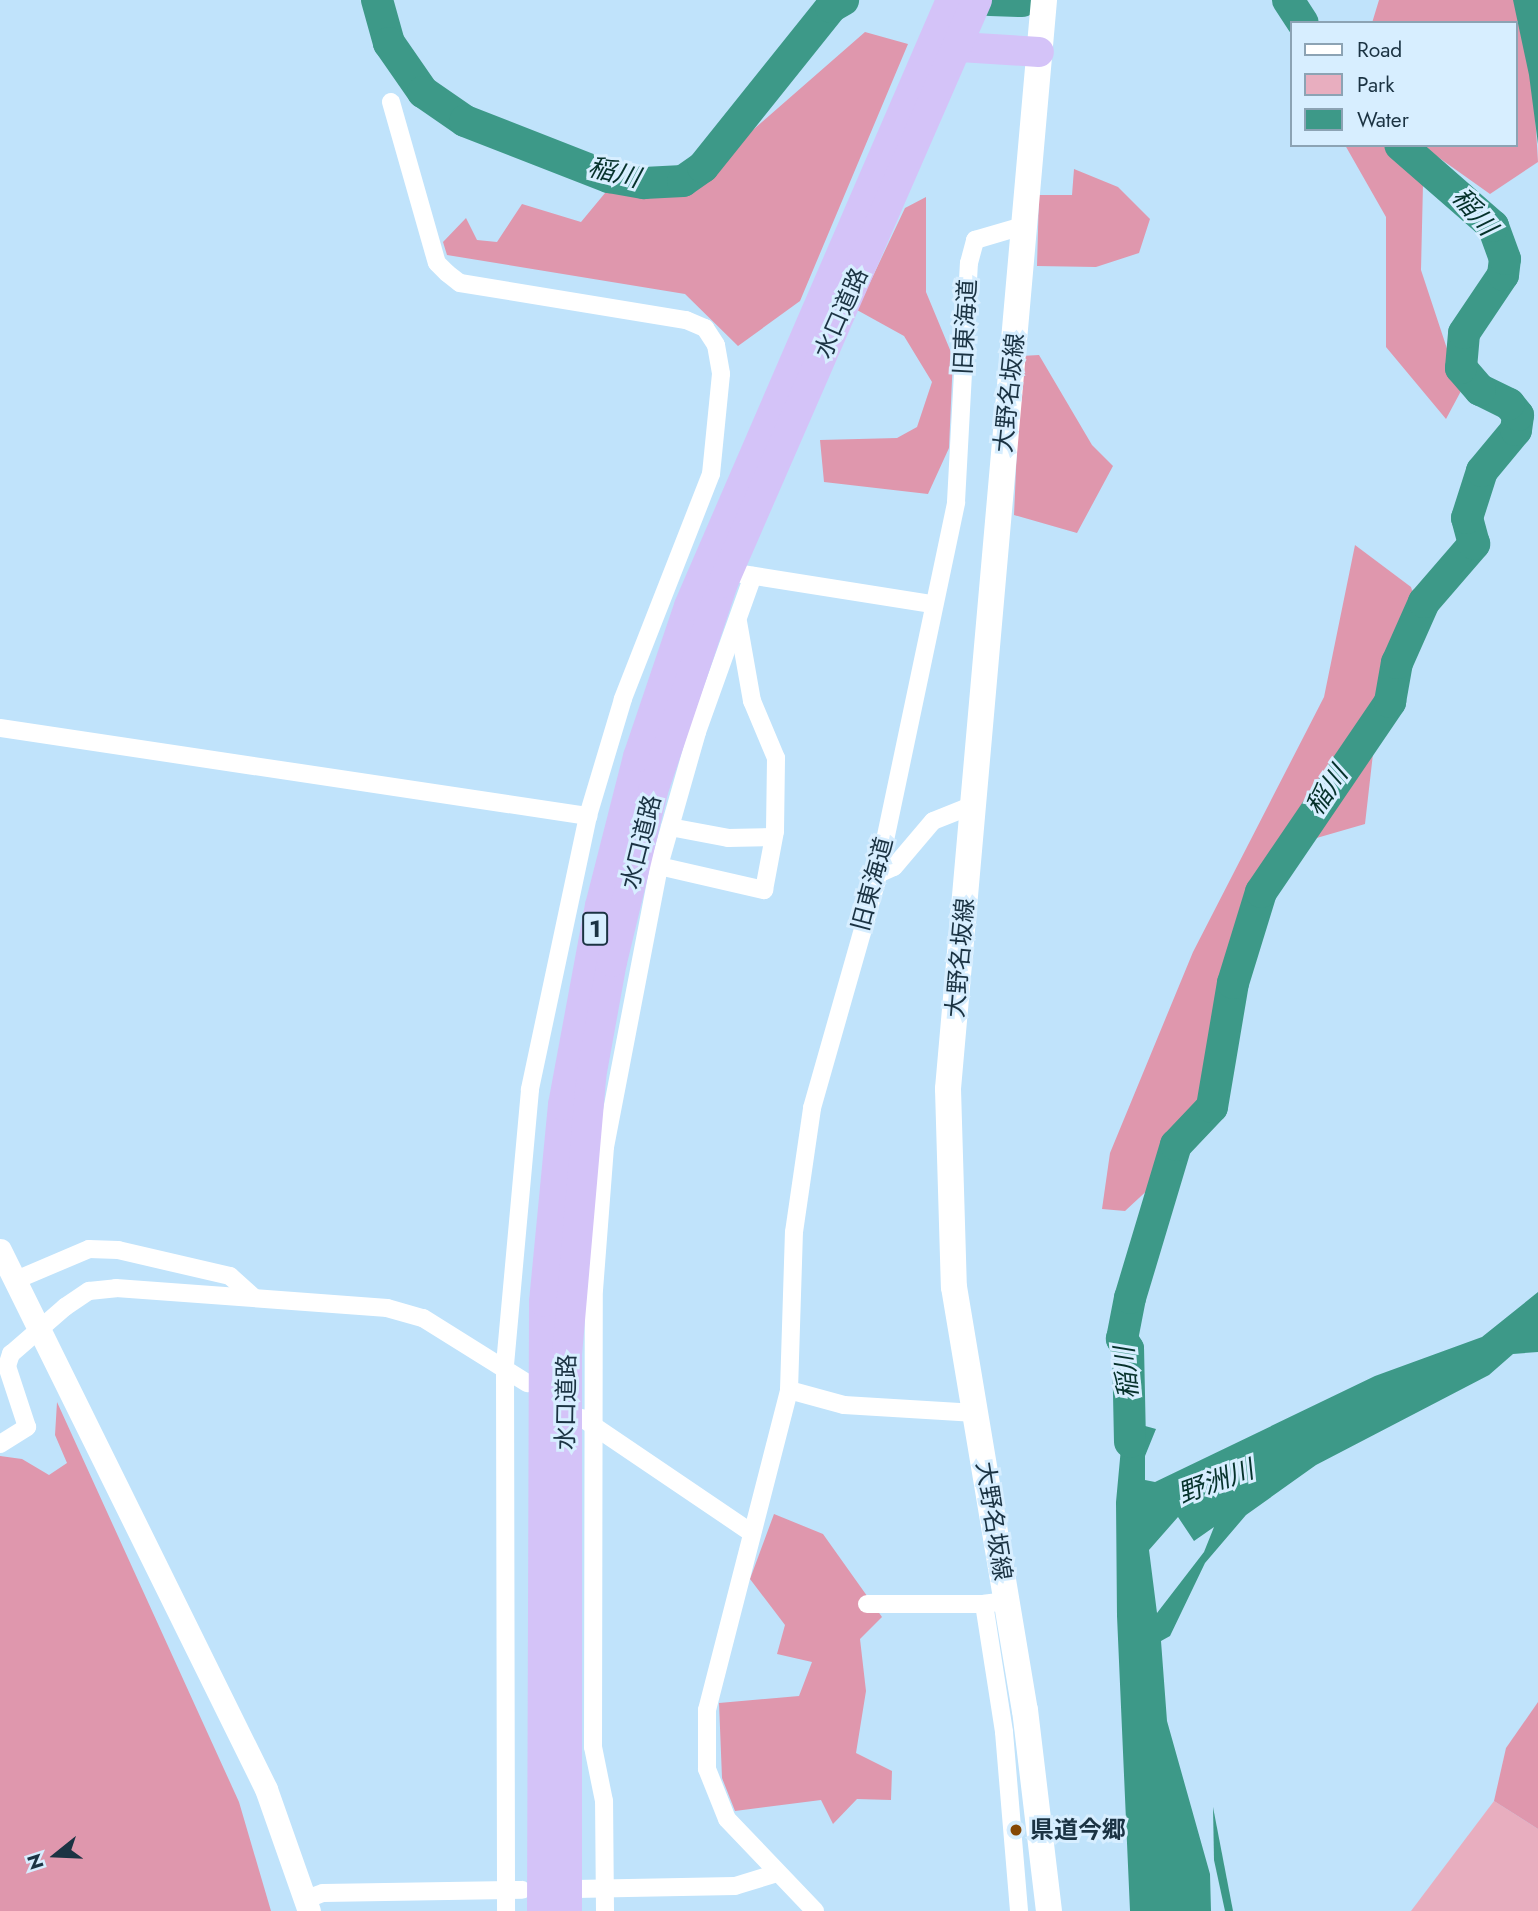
<!DOCTYPE html>
<meta charset="utf-8">
<style>
body{margin:0}
#map{position:relative;width:1538px;height:1911px;overflow:hidden;background:#c0e3fb;font-family:Jost,"Noto Sans JP",sans-serif}
div>[style]{position:absolute}
[style*='--x']{left:calc(var(--x)*1px);top:calc(var(--y)*1px);width:calc(var(--w)*1px);rotate:calc(var(--a)*1deg)}
.green>*{inset:0;background:#e8aebf}
.forest>*{inset:0;background:#df97ad}
.water>*{inset:0;background:#3d9988}
.river>*{height:32px;margin:-16px;padding:0 16px;transform-origin:16px;border-radius:16px;background:#3d9988}
.minor>*{height:18px;margin:-9px;padding:0 9px;transform-origin:9px;border-radius:9px;background:#fff}
.tertiary>*{height:23px;margin:-11.5px;padding:0 11.5px;transform-origin:11.5px;border-radius:11.5px;background:#fff}
.secondary>*{height:26px;margin:-13px;padding:0 13px;transform-origin:13px;border-radius:13px;background:#fff}
.trunk>*{height:30px;margin:-15px;padding:0 15px;transform-origin:15px;border-radius:15px;background:#d4c3f8}
.dots>*{width:19px;height:19px;translate:-50% -50%;box-sizing:border-box;border:4px solid #d7eeff;border-radius:50%}
span{translate:-50% -50%;white-space:nowrap;text-align:center;line-height:1.15;-webkit-text-stroke:6px #d7eeff;paint-order:stroke}
.shield-label span{padding:2px 5px;background:#d7eeff;border:2px solid;border-radius:5px;-webkit-text-stroke-width:0}
.shield-label{font-size:23px;color:#1b3343;font-weight:700}
.street-label{font-size:24px;color:#1b3343}
.poi-label{font-size:24px;color:#1b3343;font-weight:700}
.left{translate:0 -50%;text-align:left}
.water-label{font-size:26px;color:#06322b;font-style:italic}
.legend{position:absolute;left:1290px;top:21px;width:228px;height:126px;box-sizing:border-box;background:#d7eeff;border:2px solid #8ca3b4;margin:0;padding:9px 12px;list-style:none;font-size:21px;color:#1b3343}
.legend li{display:flex;align-items:center;gap:14px;height:35px}
.legend b{width:35px;border:2px solid #8ca3b4}
.north{position:absolute;left:21px;top:1820px;width:70px;height:70px;-webkit-text-stroke:5px #d7eeff;paint-order:stroke;rotate:252deg;font-size:19px;font-weight:700;line-height:28px;text-align:center;color:#1b3343}
.north::after{content:'';display:block;margin:auto;width:24px;height:32px;background:#1b3343;clip-path:polygon(50% 0,100% 100%,50% 72%,0 100%)}
</style>
<div id="map">
<div class="green">
<i style="clip-path:polygon(1494px 1801px,1538px 1829px,1538px 1911px,1411px 1911px)"></i>
</div>
<div class="forest">
<i style="clip-path:polygon(1379px 0,1528px 0,1538px 162px,1490px 194px,1421px 145px,1515px 145px,1515px 23px,1372px 23px)"></i>
<i style="clip-path:polygon(865px 32px,908px 44px,800px 301px,738px 346px,685px 294px,447px 255px,443px 242px,466px 218px,477px 240px,497px 242px,522px 204px,581px 222px,615px 181px,691px 184px)"></i>
<i style="clip-path:polygon(1345px 145px,1389px 145px,1423px 184px,1421px 270px,1461px 391px,1446px 419px,1386px 347px,1386px 217px)"></i>
<i style="clip-path:polygon(1074px 169px,1118px 187px,1150px 219px,1139px 253px,1096px 267px,1037px 266px,1039px 195px,1072px 195px)"></i>
<i style="clip-path:polygon(926px 197px,926px 292px,953px 357px,949px 448px,928px 494px,824px 482px,820px 440px,897px 438px,917px 427px,932px 382px,904px 336px,857px 310px,905px 208px)"></i>
<i style="clip-path:polygon(1039px 355px,1092px 445px,1113px 466px,1077px 533px,1014px 515px,1021px 356px)"></i>
<i style="clip-path:polygon(1355px 545px,1411px 587px,1426px 633px,1379px 701px,1365px 824px,1282px 848px,1242px 932px,1205px 1097px,1153px 1185px,1125px 1211px,1102px 1209px,1110px 1153px,1193px 952px,1324px 697px)"></i>
<i style="clip-path:polygon(57px 1402px,239px 1802px,271px 1911px,0 1911px,0 1456px,22px 1459px,49px 1475px,67px 1463px,55px 1435px)"></i>
<i style="clip-path:polygon(774px 1514px,823px 1534px,882px 1617px,860px 1639px,866px 1691px,856px 1753px,892px 1771px,891px 1800px,857px 1799px,833px 1824px,821px 1800px,735px 1811px,722px 1778px,719px 1703px,799px 1696px,812px 1662px,777px 1654px,785px 1625px,750px 1579px)"></i>
<i style="clip-path:polygon(1538px 1702px,1538px 1829px,1494px 1801px,1506px 1748px)"></i>
</div>
<div class="water">
<i style="clip-path:polygon(1513px 0,1538px 0,1538px 144px,1529px 75px)"></i>
<i style="clip-path:polygon(evenodd,1538px 1292px,1538px 1352px,1513px 1354px,1489px 1375px,1316px 1465px,1246px 1515px,1205px 1563px,1170px 1636px,1161px 1641px,1167px 1721px,1210px 1874px,1211px 1911px,1130px 1911px,1117px 1616px,1116px 1502px,1126px 1394px,1138px 1424px,1156px 1429px,1145px 1456px,1145px 1480px,1155px 1482px,1375px 1376px,1482px 1337px,1538px 1292px,1178px 1517px,1194px 1541px,1214px 1527px,1204px 1552px,1157px 1613px,1149px 1550px,1178px 1517px)"></i>
<i style="clip-path:polygon(1213px 1807px,1233px 1911px,1225px 1911px,1214px 1860px)"></i>
</div>
<div class="river">
<i style="--x:377;--y:0;--w:45;--a:74.4"></i>
<i style="--x:389;--y:43;--w:60;--a:55.2"></i>
<i style="--x:423;--y:92;--w:51;--a:34.6"></i>
<i style="--x:465;--y:121;--w:155;--a:21.3"></i>
<i style="--x:609;--y:177;--w:36;--a:10"></i>
<i style="--x:644;--y:183;--w:39;--a:-3"></i>
<i style="--x:683;--y:181;--w:24;--a:-35"></i>
<i style="--x:703;--y:167;--w:205;--a:-51.3"></i>
<i style="--x:831;--y:7;--w:14;--a:-30"></i>
<i style="--x:990;--y:0;--w:32;--a:2"></i>
<i style="--x:1288;--y:0;--w:27;--a:57"></i>
<i style="--x:1130;--y:1442;--w:93;--a:-91.2"></i>
<i style="--x:1128;--y:1349;--w:12;--a:-121"></i>
<i style="--x:1122;--y:1339;--w:42;--a:-79"></i>
<i style="--x:1130;--y:1298;--w:160;--a:-73.3"></i>
<i style="--x:1176;--y:1145;--w:52;--a:-46.5"></i>
<i style="--x:1212;--y:1107;--w:126;--a:-80.4"></i>
<i style="--x:1233;--y:983;--w:95;--a:-72.9"></i>
<i style="--x:1261;--y:892;--w:230;--a:-55.8"></i>
<i style="--x:1390;--y:702;--w:40;--a:-80"></i>
<i style="--x:1397;--y:663;--w:67;--a:-66.1"></i>
<i style="--x:1424;--y:602;--w:77;--a:-49.2"></i>
<i style="--x:1474;--y:544;--w:27;--a:-105"></i>
<i style="--x:1467;--y:518;--w:49;--a:-72.3"></i>
<i style="--x:1482;--y:471;--w:53;--a:-50.3"></i>
<i style="--x:1516;--y:430;--w:15;--a:-82"></i>
<i style="--x:1518;--y:415;--w:14;--a:-129"></i>
<i style="--x:1509;--y:404;--w:32;--a:-154"></i>
<i style="--x:1480;--y:390;--w:29;--a:-131"></i>
<i style="--x:1461;--y:368;--w:35;--a:-85"></i>
<i style="--x:1464;--y:333;--w:70;--a:-56.1"></i>
<i style="--x:1503;--y:275;--w:16;--a:-83"></i>
<i style="--x:1505;--y:259;--w:35;--a:-110"></i>
<i style="--x:1493;--y:226;--w:123;--a:-138.9"></i>
</div>
<div class="minor">
<i style="--x:391;--y:102;--w:167;--a:74.1"></i>
<i style="--x:437;--y:263;--w:14;--a:45"></i>
<i style="--x:447;--y:273;--w:16;--a:38"></i>
<i style="--x:460;--y:283;--w:229;--a:9.3"></i>
<i style="--x:686;--y:320;--w:21;--a:23"></i>
<i style="--x:705;--y:328;--w:20;--a:57"></i>
<i style="--x:716;--y:345;--w:29;--a:80"></i>
<i style="--x:721;--y:374;--w:100;--a:95.7"></i>
<i style="--x:711;--y:474;--w:242;--a:111.4"></i>
<i style="--x:623;--y:699;--w:122;--a:106.7"></i>
<i style="--x:588;--y:816;--w:280;--a:102"></i>
<i style="--x:530;--y:1090;--w:278;--a:95.2"></i>
<i style="--x:505;--y:1367;--w:544;--a:89.89"></i>
<i style="--x:742;--y:574;--w:191;--a:9"></i>
<i style="--x:0;--y:728;--w:595;--a:8.51"></i>
<i style="--x:670;--y:827;--w:59;--a:10.7"></i>
<i style="--x:728;--y:838;--w:45;--a:-1.3"></i>
<i style="--x:659;--y:866;--w:108;--a:12.9"></i>
<i style="--x:764;--y:890;--w:60;--a:-79.4"></i>
<i style="--x:775;--y:831;--w:73;--a:-89.2"></i>
<i style="--x:776;--y:758;--w:62;--a:-112.8"></i>
<i style="--x:752;--y:701;--w:80;--a:-100"></i>
<i style="--x:878;--y:874;--w:17;--a:-24"></i>
<i style="--x:894;--y:867;--w:60;--a:-49.7"></i>
<i style="--x:933;--y:821;--w:43;--a:-21.8"></i>
<i style="--x:16;--y:1280;--w:79;--a:-23"></i>
<i style="--x:89;--y:1249;--w:29;--a:2"></i>
<i style="--x:118;--y:1250;--w:115;--a:13.1"></i>
<i style="--x:230;--y:1276;--w:31;--a:42"></i>
<i style="--x:789;--y:1390;--w:57;--a:15.3"></i>
<i style="--x:844;--y:1405;--w:132;--a:3.5"></i>
<i style="--x:582;--y:1418;--w:205;--a:34.1"></i>
<i style="--x:0;--y:1444;--w:32;--a:-32"></i>
<i style="--x:27;--y:1427;--w:64;--a:-108.2"></i>
<i style="--x:7;--y:1366;--w:13;--a:-72"></i>
<i style="--x:11;--y:1354;--w:72;--a:-41"></i>
<i style="--x:65;--y:1307;--w:29;--a:-34"></i>
<i style="--x:89;--y:1291;--w:27;--a:-6"></i>
<i style="--x:116;--y:1288;--w:272;--a:4.2"></i>
<i style="--x:387;--y:1308;--w:37;--a:16"></i>
<i style="--x:423;--y:1318;--w:123;--a:32"></i>
<i style="--x:1007;--y:1601;--w:23;--a:173"></i>
<i style="--x:984;--y:1604;--w:130;--a:81.1"></i>
<i style="--x:1004;--y:1732;--w:180;--a:85.2"></i>
<i style="--x:867;--y:1604;--w:117;--a:0"></i>
<i style="--x:575;--y:1889;--w:160;--a:-1.1"></i>
<i style="--x:735;--y:1886;--w:41;--a:-17.1"></i>
<i style="--x:307;--y:1899;--w:17;--a:-21"></i>
<i style="--x:323;--y:1893;--w:199;--a:-0.9"></i>
<i style="--x:605;--y:1911;--w:110;--a:-90.5"></i>
<i style="--x:604;--y:1801;--w:55;--a:-101.5"></i>
<i style="--x:593;--y:1747;--w:457;--a:-89.9"></i>
<i style="--x:594;--y:1290;--w:143;--a:-85.6"></i>
<i style="--x:605;--y:1147;--w:290;--a:-79.1"></i>
<i style="--x:660;--y:862;--w:135;--a:-74.1"></i>
<i style="--x:697;--y:732;--w:166;--a:-70.3"></i>
<i style="--x:815;--y:1911;--w:127;--a:-133.7"></i>
<i style="--x:727;--y:1819;--w:54;--a:-111.8"></i>
<i style="--x:707;--y:1769;--w:59;--a:-90"></i>
<i style="--x:707;--y:1710;--w:330;--a:-75.6"></i>
<i style="--x:789;--y:1390;--w:158;--a:-88.2"></i>
<i style="--x:794;--y:1232;--w:125;--a:-81.7"></i>
<i style="--x:812;--y:1108;--w:234;--a:-74.1"></i>
<i style="--x:876;--y:883;--w:389;--a:-78.1"></i>
<i style="--x:956;--y:502;--w:239;--a:-86.9"></i>
<i style="--x:969;--y:263;--w:24;--a:-75"></i>
<i style="--x:975;--y:240;--w:50;--a:-16.3"></i>
</div>
<div class="tertiary">
<i style="--x:0;--y:1250;--w:601;--a:63.73"></i>
<i style="--x:266;--y:1789;--w:129;--a:70.6"></i>
</div>
<div class="secondary">
<i style="--x:1044;--y:0;--w:1093;--a:95.04"></i>
<i style="--x:948;--y:1089;--w:198;--a:88.3"></i>
<i style="--x:954;--y:1287;--w:429;--a:80.5"></i>
<i style="--x:1025;--y:1710;--w:202;--a:83.2"></i>
</div>
<div class="trunk">
<i style="--x:960;--y:47;--w:79;--a:3.6"></i>
<i style="--x:542;--y:1911;--w:609;--a:-89.81"></i>
<i style="--x:544;--y:1302;--w:198;--a:-84.5"></i>
<i style="--x:563;--y:1105;--w:202;--a:-79.5"></i>
<i style="--x:600;--y:906;--w:154;--a:-75.7"></i>
<i style="--x:638;--y:757;--w:159;--a:-71.3"></i>
<i style="--x:689;--y:606;--w:660;--a:-66.62"></i>
<i style="--x:567;--y:1911;--w:557;--a:-90"></i>
<i style="--x:567;--y:1354;--w:278;--a:-85"></i>
<i style="--x:591;--y:1077;--w:117;--a:-79.7"></i>
<i style="--x:612;--y:962;--w:176;--a:-76.5"></i>
<i style="--x:653;--y:791;--w:219;--a:-71.4"></i>
<i style="--x:723;--y:583;--w:636;--a:-66.46"></i>
</div>
<div class="dots">
<i style="left:1016px;top:1830px;background:#854805"></i>
</div>
<div class="shield-label">
<span style="left:595px;top:929px">1</span>
</div>
<div class="street-label">
<span style="left:841px;top:313px;rotate:-66deg">水口道路</span>
<span style="left:965px;top:327px;rotate:-87deg">旧東海道</span>
<span style="left:1009px;top:393px;rotate:-84deg">大野名坂線</span>
<span style="left:641px;top:842px;rotate:-76deg">水口道路</span>
<span style="left:872px;top:884px;rotate:-75deg">旧東海道</span>
<span style="left:960px;top:958px;rotate:-85deg">大野名坂線</span>
<span style="left:566px;top:1402px;rotate:-89deg">水口道路</span>
<span style="left:994px;top:1521px;rotate:81deg">大野名坂線</span>
</div>
<div class="poi-label">
<span class="left" style="left:1030px;top:1830px">県道今郷</span>
</div>
<div class="water-label">
<span style="left:614px;top:173px;rotate:14deg">稲川</span>
<span style="left:1474px;top:212px;rotate:50deg">稲川</span>
<span style="left:1327px;top:791px;rotate:-56deg">稲川</span>
<span style="left:1127px;top:1373px;rotate:-95deg">稲川</span>
<span style="left:1216px;top:1482px;rotate:-20deg">野洲川</span>
</div>
<ul class="legend">
<li><b style="height:9px;background:#fff"></b>Road</li>
<li><b style="height:19px;background:#e8aebf"></b>Park</li>
<li><b style="height:19px;background:#3d9988"></b>Water</li>
</ul>
<div class="north">N</div>
</div>
